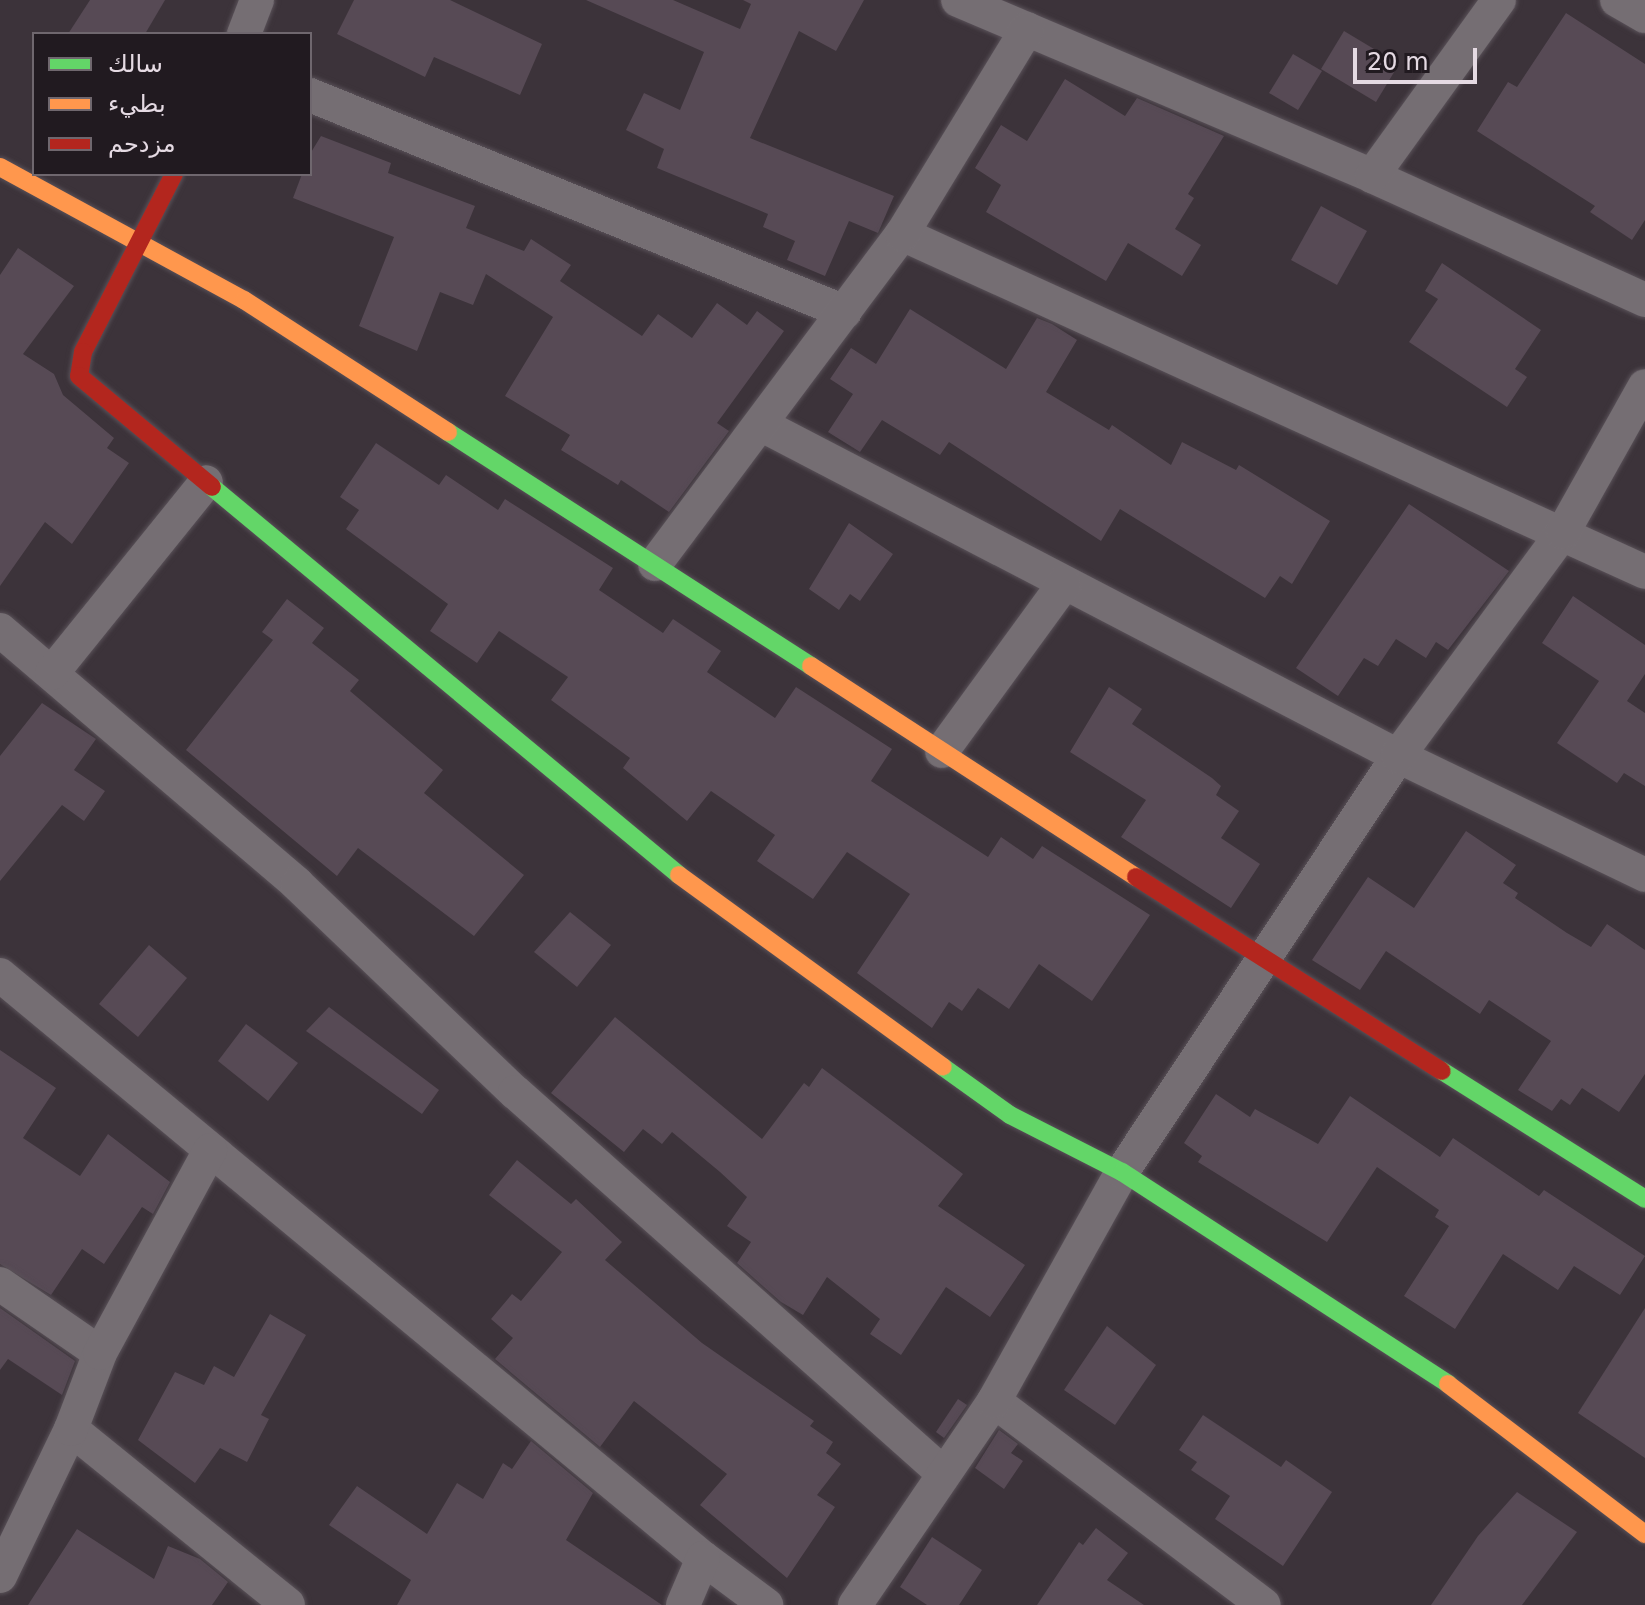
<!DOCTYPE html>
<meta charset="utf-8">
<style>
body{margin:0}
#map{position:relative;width:1645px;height:1605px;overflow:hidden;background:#3c333a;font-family:"DejaVu Sans","Noto Naskh Arabic",sans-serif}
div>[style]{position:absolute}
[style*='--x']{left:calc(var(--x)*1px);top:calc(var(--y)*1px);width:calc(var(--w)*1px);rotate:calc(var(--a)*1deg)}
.building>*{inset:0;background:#574a55}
.roads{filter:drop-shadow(0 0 2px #595158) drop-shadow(0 0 2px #595158)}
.street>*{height:34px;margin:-17px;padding:0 17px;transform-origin:17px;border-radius:17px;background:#756e73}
.fast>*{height:18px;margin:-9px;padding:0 9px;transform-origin:9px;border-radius:9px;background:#63d668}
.slow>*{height:18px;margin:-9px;padding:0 9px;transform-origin:9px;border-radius:9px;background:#ff974d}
.jam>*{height:18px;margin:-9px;padding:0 9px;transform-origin:9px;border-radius:9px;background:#b3261e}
span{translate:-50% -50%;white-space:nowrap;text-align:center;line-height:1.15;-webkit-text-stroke:7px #211a20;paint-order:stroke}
.legend{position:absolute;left:32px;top:32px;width:280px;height:144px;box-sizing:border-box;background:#211a20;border:2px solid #6f676e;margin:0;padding:10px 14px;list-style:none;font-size:24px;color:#e5dae3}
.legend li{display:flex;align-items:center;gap:16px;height:40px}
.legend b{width:40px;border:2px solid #6f676e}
.scale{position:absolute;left:1353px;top:48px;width:124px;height:36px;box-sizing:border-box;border:4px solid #e5dae3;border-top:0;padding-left:10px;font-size:24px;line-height:28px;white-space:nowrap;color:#e5dae3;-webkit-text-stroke:6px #211a20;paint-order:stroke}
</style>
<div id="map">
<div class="building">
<i style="clip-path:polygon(90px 0,165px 0,145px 34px,68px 34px)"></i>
<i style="clip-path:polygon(354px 0,450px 0,542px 44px,520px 95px,434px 57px,425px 77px,337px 34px)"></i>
<i style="clip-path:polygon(586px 0,673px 0,740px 29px,751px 4px,743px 0,864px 0,836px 51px,799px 31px,750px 138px,894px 196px,878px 233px,849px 221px,825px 276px,787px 260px,795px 241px,763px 227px,768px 214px,657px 168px,664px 149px,626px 130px,644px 93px,680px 110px,704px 52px)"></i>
<i style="clip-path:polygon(1566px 13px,1645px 64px,1645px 220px,1632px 240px,1590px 212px,1595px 206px,1477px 131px,1508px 82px,1517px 87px)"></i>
<i style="clip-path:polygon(1344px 31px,1399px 64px,1376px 102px,1321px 69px)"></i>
<i style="clip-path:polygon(1293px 54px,1322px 71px,1298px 110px,1269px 93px)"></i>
<i style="clip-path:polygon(1065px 79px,1125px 116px,1137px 98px,1224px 136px,1188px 194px,1194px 198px,1175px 229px,1201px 245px,1182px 276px,1128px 243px,1106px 281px,986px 212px,1001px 185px,975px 168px,1001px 125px,1027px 141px)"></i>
<i style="clip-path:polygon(321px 136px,391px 163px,388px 173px,475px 206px,466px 228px,524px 251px,531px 239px,571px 265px,560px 281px,642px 336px,658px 314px,692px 338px,717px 303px,747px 325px,757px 311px,784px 331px,717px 423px,729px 431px,669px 512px,621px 480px,618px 485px,561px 450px,570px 435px,505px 396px,553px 317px,486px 274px,473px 305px,440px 292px,417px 351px,359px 326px,394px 237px,293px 198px,302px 174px,310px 174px,310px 154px)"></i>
<i style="clip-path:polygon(1321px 206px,1367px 231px,1337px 285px,1291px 260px)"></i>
<i style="clip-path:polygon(18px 248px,74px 286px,23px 354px,54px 374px,63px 395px,114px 438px,107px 448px,129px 463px,72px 544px,45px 522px,0 586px,0 275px)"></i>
<i style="clip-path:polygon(1442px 263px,1541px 330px,1515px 369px,1527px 377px,1507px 407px,1409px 342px,1438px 299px,1425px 291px)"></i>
<i style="clip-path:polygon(910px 309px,1006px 369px,1037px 318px,1052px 324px,1077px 340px,1046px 392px,1109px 430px,1112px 425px,1171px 465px,1182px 442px,1236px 470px,1239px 465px,1330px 521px,1292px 584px,1280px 576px,1265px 598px,1120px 509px,1101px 541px,949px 442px,940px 455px,882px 420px,860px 452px,828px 432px,853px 394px,830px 379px,851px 348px,876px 364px)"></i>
<i style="clip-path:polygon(376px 443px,439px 485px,446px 475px,498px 510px,505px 499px,613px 568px,599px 590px,663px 633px,673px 619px,721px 651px,707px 672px,775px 718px,796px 687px,892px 749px,871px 781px,988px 857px,1001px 837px,1033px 859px,1042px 846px,1150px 915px,1092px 1001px,1039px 964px,1009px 1009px,978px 988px,962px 1011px,949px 1002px,932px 1028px,857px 973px,910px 894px,847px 852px,813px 899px,757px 861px,775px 835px,711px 791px,687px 821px,623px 768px,630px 758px,551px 700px,568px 677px,499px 631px,477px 663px,430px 631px,448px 604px,346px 529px,359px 510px,340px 497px)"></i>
<i style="clip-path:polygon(1409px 504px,1509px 571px,1448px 650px,1436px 642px,1426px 658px,1396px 639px,1378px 666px,1364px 658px,1338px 696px,1296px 668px)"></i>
<i style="clip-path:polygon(849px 523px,893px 554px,860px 601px,850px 594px,839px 610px,809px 589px)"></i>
<i style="clip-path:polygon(1573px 596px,1645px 645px,1645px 674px,1627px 701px,1645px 713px,1645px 786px,1624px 773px,1617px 783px,1557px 743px,1599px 681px,1542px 643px)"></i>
<i style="clip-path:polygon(287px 599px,324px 628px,312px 643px,359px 680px,350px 691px,443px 770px,424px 793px,524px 875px,474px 936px,358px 848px,337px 876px,186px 750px,273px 640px,262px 632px)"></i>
<i style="clip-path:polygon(1109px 687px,1142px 709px,1132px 724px,1212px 778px,1221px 786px,1216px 795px,1239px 811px,1221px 838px,1260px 864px,1231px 908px,1121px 837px,1146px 800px,1070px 752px)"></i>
<i style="clip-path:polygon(42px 703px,96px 739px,74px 770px,105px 791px,84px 821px,62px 805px,0 881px,0 756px)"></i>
<i style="clip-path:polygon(1466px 831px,1516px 865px,1503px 883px,1518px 893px,1515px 898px,1567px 933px,1591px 947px,1607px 924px,1645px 950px,1645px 1074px,1619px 1112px,1582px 1088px,1570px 1105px,1561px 1099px,1552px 1111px,1518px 1090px,1551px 1041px,1489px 1000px,1480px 1014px,1386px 951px,1360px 990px,1312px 960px,1368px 877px,1414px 908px)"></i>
<i style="clip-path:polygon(570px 912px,611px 945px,577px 987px,534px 952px)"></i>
<i style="clip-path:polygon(149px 945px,187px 978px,138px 1037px,99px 1004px)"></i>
<i style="clip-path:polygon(329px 1007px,439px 1090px,422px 1114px,306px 1031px)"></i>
<i style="clip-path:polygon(615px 1017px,762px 1139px,804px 1083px,809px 1087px,822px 1068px,963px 1174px,938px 1206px,1025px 1265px,990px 1317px,946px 1287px,901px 1355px,870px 1334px,880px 1319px,827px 1277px,803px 1315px,781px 1302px,737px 1263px,751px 1242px,727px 1226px,747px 1197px,720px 1172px,672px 1132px,662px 1144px,643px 1129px,624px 1152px,551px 1093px)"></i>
<i style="clip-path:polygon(246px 1024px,298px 1063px,268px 1101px,218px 1061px)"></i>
<i style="clip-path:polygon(0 1050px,56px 1088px,23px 1138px,80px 1176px,108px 1134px,170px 1182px,153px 1214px,142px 1207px,104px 1264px,82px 1249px,51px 1295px,0 1264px)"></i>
<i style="clip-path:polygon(1216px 1094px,1250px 1117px,1255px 1109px,1318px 1144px,1350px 1096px,1440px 1157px,1453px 1138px,1539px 1196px,1544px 1190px,1645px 1256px,1620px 1295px,1574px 1266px,1558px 1290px,1503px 1254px,1455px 1329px,1404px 1296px,1449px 1226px,1435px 1217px,1439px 1210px,1377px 1167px,1327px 1242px,1198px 1162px,1202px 1156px,1184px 1143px)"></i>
<i style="clip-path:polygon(517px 1160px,571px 1204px,576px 1199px,622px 1242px,605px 1260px,702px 1343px,814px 1421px,810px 1426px,833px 1442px,826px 1453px,841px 1464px,817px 1495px,835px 1507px,787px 1578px,700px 1505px,727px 1474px,634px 1401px,600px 1447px,495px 1359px,513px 1338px,491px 1319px,512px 1294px,521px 1301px,562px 1252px,489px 1195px)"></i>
<i style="clip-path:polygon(0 1308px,75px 1361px,62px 1395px,8px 1359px,0 1370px)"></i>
<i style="clip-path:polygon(1645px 1308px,1645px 1458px,1578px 1413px)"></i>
<i style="clip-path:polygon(270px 1314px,306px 1335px,261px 1415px,269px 1419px,247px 1462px,220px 1448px,195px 1483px,138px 1440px,175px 1372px,204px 1385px,214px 1366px,234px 1377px)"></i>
<i style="clip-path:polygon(1107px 1326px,1156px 1365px,1115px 1425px,1064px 1390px)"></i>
<i style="clip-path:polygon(958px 1399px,967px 1405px,944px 1438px,936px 1432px)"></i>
<i style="clip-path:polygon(1203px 1415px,1281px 1467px,1286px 1460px,1332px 1492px,1283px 1566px,1215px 1519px,1230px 1496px,1191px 1470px,1197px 1462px,1179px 1450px)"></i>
<i style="clip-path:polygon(999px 1430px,1018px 1444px,1011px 1453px,1023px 1461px,1004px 1489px,975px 1468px)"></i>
<i style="clip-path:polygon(531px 1441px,593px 1493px,566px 1540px,662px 1605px,397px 1605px,411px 1580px,329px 1525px,357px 1486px,427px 1534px,457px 1483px,483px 1499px,503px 1463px,512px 1469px)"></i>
<i style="clip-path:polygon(1517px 1492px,1577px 1532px,1522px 1605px,1431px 1605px,1478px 1536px)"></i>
<i style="clip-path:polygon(1096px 1528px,1128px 1553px,1107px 1580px,1144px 1605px,1037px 1605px,1079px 1542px,1083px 1545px)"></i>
<i style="clip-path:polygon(77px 1529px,154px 1579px,168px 1546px,200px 1559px,228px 1582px,212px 1605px,28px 1605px)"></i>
<i style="clip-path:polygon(932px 1537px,982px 1570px,959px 1605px,927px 1605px,900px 1587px)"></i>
</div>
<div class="roads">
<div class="street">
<i style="--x:958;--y:0;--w:450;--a:23"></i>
<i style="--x:1372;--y:176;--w:300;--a:24.4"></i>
<i style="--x:1617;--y:0;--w:32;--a:30"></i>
<i style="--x:244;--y:34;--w:36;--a:-69"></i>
<i style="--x:310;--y:95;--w:577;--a:22.08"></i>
<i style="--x:1372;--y:176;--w:217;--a:-54.2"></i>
<i style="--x:902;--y:234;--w:816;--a:24.46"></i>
<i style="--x:762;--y:425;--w:717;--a:27.49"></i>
<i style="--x:1398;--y:756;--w:274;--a:25.7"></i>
<i style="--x:655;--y:564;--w:412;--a:-53.2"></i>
<i style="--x:902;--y:234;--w:240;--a:-58.6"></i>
<i style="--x:0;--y:630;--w:391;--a:40.5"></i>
<i style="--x:297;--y:884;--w:301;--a:43.7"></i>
<i style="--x:515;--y:1092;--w:574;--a:41.68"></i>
<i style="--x:52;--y:673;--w:245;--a:-51.1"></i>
<i style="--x:942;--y:751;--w:207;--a:-53.9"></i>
<i style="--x:0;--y:975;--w:913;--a:39.67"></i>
<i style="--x:703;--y:1558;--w:79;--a:36.7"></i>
<i style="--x:0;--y:1284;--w:121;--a:34.6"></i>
<i style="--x:994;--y:1401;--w:338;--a:37.1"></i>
<i style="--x:71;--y:1429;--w:279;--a:39"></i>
<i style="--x:0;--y:1576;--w:163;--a:-64.2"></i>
<i style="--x:71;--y:1429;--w:81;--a:-69.1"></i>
<i style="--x:100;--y:1353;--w:231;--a:-61.5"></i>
<i style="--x:683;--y:1605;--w:51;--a:-66.9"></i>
<i style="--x:855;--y:1605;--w:247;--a:-55.7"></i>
<i style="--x:994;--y:1401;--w:262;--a:-60.8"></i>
<i style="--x:1122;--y:1172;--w:499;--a:-56.4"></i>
<i style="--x:1398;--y:756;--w:278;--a:-53.6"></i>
<i style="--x:1563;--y:532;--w:167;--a:-60.7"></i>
</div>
<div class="fast">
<i style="--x:448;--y:432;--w:432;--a:32.8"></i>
<i style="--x:212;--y:487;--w:607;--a:39.72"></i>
<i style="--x:943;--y:1067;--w:82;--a:35.6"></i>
<i style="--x:1010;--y:1115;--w:126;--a:27"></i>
<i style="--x:1122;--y:1172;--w:389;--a:33"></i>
<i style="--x:1442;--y:1071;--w:240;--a:32.2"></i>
</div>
<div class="slow">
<i style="--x:0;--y:167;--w:278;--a:28.6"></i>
<i style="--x:244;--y:300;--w:243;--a:32.9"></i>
<i style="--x:811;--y:666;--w:387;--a:33"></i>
<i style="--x:679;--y:875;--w:326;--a:36"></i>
<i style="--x:1448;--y:1384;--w:248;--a:37.3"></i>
</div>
<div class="jam">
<i style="--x:174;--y:174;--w:200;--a:117.1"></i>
<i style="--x:83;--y:352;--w:24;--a:99"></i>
<i style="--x:79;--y:376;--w:173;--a:39.8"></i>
<i style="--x:1136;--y:877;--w:362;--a:32.4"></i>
</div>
</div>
<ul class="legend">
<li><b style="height:10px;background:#63d668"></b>سالك</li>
<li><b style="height:10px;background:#ff974d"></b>بطيء</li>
<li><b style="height:10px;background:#b3261e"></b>مزدحم</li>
</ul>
<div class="scale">20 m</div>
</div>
